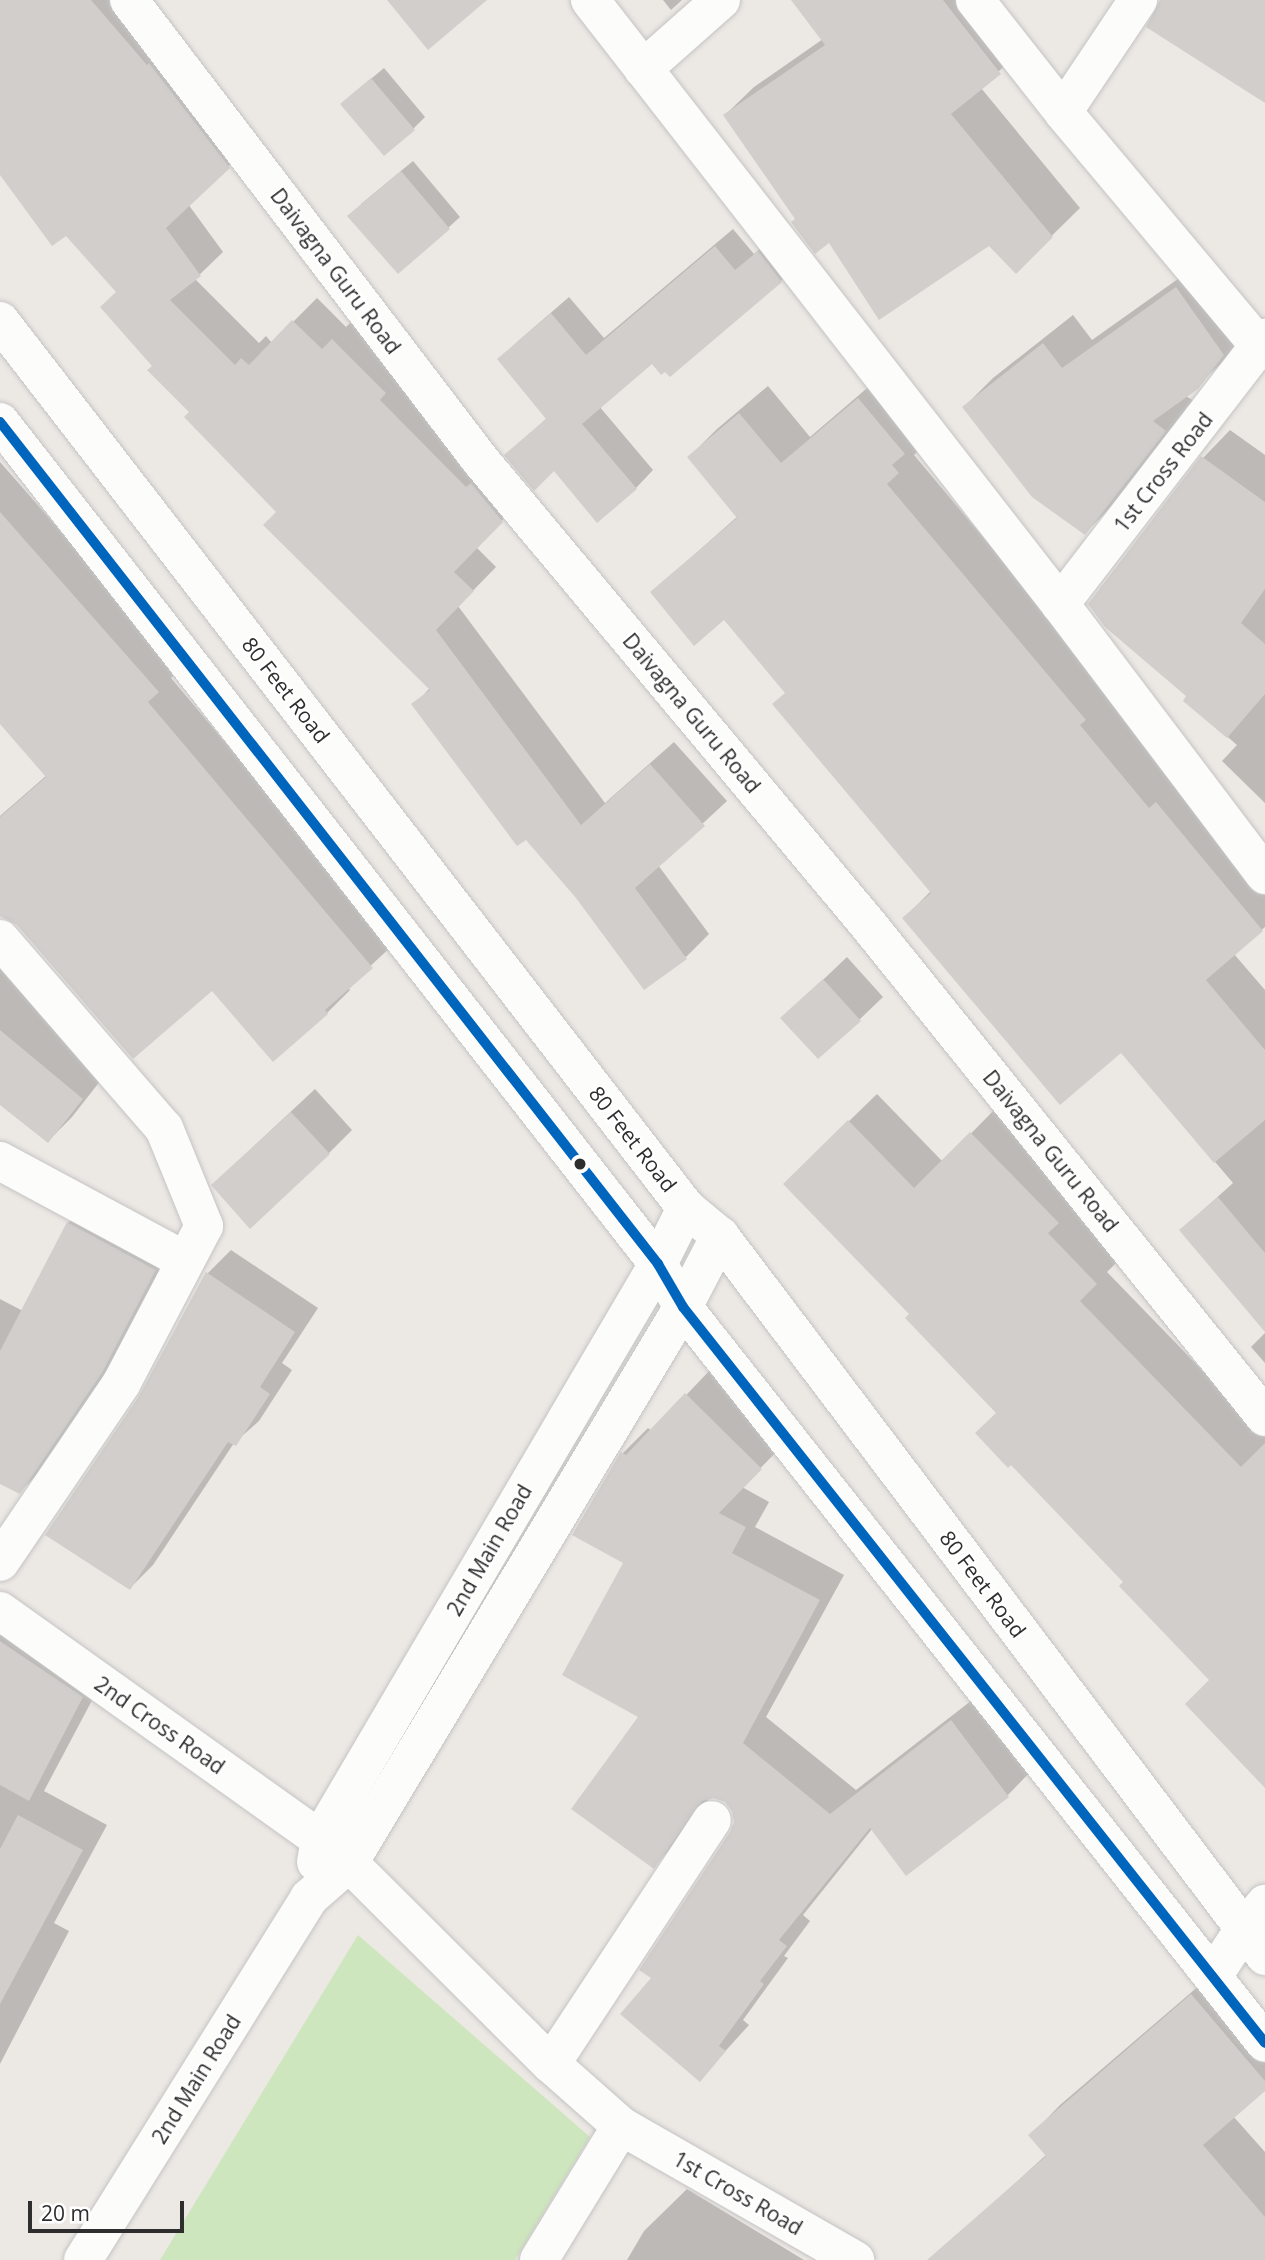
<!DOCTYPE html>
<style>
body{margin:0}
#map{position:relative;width:1265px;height:2260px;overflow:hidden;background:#ece8e4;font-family:"Open Sans",sans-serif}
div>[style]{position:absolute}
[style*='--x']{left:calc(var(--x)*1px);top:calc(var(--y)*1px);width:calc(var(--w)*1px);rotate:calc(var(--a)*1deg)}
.green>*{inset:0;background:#cee6be}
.shadow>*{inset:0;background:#0003}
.building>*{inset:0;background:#d1cecb}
.roads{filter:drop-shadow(0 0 2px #c5c4c5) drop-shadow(0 0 2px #c5c4c5)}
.minor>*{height:38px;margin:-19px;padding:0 19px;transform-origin:19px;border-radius:19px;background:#fcfcfb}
.tertiary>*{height:38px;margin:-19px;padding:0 19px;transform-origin:19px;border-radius:19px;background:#fcfcfb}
.secondary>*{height:38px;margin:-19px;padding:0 19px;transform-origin:19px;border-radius:19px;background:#fcfcfb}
.bus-1>*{height:10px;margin:-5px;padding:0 5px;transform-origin:5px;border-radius:5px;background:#0065bd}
.dots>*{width:19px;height:19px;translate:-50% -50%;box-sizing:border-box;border:4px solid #fff;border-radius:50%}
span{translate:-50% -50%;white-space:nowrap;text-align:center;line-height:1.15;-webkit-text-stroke:5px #fff;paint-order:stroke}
.street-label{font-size:21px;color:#2e2e2e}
.scale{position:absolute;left:28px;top:2201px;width:156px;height:32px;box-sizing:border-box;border:4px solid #2e2e2e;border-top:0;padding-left:9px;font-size:21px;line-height:24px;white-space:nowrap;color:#2e2e2e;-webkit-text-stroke:5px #fff;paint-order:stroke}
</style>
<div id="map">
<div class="green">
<i style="clip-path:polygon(358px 1935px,590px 2137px,515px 2260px,160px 2260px)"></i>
</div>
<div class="shadow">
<i style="clip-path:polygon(0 0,134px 0,252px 144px,188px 204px,223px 252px,195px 279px,259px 343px,266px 336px,272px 343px,317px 298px,346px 327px,356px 317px,525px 497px,476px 547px,496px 567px,458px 606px,605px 803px,674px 742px,727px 801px,658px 865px,709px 934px,686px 957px,577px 897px,414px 705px,430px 688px,154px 366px,118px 292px,0 151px)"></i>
<i style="clip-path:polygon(663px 0,682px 0,671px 10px)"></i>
<i style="clip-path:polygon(793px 0,993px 0,1028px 44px,981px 88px,1080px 208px,1016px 271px,989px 244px,829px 240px,797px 219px,725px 115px,754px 87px,823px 39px)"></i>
<i style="clip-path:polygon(384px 68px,425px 117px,413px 129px,354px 93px)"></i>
<i style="clip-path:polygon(413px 161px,460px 217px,448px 228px,361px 204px)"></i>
<i style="clip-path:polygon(733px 229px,754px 254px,776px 235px,798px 263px,781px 281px,652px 361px,599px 406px,653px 470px,636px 488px,507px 455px,547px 418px,499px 360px,517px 342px,569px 297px,604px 338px)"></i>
<i style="clip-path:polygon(1206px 259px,1252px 325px,1227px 358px,1186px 396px,1194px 401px,1114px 504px,1085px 533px,964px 407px,993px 378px,1073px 315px,1092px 340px)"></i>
<i style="clip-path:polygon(887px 371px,925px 444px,914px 455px,1265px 872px,1265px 927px,1234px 954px,1265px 990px,1265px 1329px,1181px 1230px,1233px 1183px,1121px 1051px,904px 918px,931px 891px,786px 692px,724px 618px,652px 592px,738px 516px,689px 457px,717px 429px,768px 386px,810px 437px)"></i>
<i style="clip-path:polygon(1230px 430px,1265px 455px,1265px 803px,1222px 761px,1237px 745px,1185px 700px,1189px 696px,1203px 458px)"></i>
<i style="clip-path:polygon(0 462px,181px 668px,171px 678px,395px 943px,348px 987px,350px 990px,327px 1013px,274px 1059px,213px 988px,0 900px,0 816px,47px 775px,0 706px)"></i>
<i style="clip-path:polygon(0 933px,119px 1057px,72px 1117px,48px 1141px,0 1103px)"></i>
<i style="clip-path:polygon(847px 957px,883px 997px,859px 1020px,783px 1018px)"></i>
<i style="clip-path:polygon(315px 1089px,352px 1130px,329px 1153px,237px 1162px)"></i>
<i style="clip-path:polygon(877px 1094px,943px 1162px,999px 1105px,1124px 1255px,1107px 1272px,1265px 1435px,1265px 1785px,1212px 1680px,1126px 1582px,998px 1412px,912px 1314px,813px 1156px)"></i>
<i style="clip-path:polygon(93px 1198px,180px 1245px,126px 1346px,44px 1467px,20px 1492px,0 1482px,0 1299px,23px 1311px,68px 1223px)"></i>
<i style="clip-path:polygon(231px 1250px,318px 1308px,282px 1363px,292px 1370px,259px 1421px,234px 1443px,153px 1565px,130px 1588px,208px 1273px)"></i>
<i style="clip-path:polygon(1265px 1333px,1265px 1363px,1251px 1347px)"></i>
<i style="clip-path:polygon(711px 1369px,785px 1443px,742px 1487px,769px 1502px,755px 1527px,844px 1575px,766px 1717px,856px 1790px,976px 1697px,1032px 1770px,1008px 1795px,872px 1829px,803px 1915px,810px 1921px,784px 1956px,788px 1958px,743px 2020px,749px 2025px,700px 2079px,653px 1978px,736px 1822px,733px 1810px,726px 1801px,710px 1797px,678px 1841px,654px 1866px,625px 1562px,623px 1453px,648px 1428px,652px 1431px)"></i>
<i style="clip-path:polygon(0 1603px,107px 1672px,44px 1791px,107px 1825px,54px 1923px,69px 1931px,0 2064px)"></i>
<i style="clip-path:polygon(1222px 1966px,1265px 2016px,1265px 2088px,1233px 2116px,1265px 2152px,1265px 2260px,966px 2260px,951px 2242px,1047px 2154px,1031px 2135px,1060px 2105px)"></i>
<i style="clip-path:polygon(687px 2189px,804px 2260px,627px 2260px,644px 2231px)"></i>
</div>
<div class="building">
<i style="clip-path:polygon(0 0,91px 0,147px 65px,149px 63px,230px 168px,166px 228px,201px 276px,170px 300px,235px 365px,241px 358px,249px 365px,292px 320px,322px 349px,332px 339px,386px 393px,380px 400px,466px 487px,471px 483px,503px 522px,454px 572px,474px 591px,436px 630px,581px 825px,650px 764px,705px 826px,635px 888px,687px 959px,644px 990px,576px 898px,526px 840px,517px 846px,411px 704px,430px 690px,263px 525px,276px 512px,184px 417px,189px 412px,147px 370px,152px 366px,100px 307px,116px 292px,66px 236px,52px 246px,0 175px)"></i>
<i style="clip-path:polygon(387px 0,487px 0,428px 50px)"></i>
<i style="clip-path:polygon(791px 0,943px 0,1001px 74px,951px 114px,1053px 237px,1016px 274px,989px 246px,879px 320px,829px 243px,815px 254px,791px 222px,795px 219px,723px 115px,825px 45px)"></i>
<i style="clip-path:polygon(1160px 0,1265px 0,1265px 103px,1146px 27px)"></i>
<i style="clip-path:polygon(371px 78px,415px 130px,384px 156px,340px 104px)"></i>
<i style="clip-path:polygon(401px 171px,450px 229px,398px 274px,347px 216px)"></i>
<i style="clip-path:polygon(715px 246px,735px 270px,758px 251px,782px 282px,670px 377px,665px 372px,661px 375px,652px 364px,582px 424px,637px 489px,597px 523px,554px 471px,534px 491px,504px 455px,546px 419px,497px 359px,551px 313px,586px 355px)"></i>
<i style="clip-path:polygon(1176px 287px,1224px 355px,1198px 389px,1153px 421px,1166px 431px,1085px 535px,1032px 497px,962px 407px,1043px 343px,1062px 368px)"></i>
<i style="clip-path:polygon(858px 398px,905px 454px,892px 465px,899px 473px,887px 484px,1086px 720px,1080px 725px,1149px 808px,1156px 802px,1263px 931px,1206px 980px,1265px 1050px,1265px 1120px,1214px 1163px,1121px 1053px,1060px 1105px,902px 918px,931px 893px,772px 704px,785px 693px,724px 620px,694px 646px,650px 592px,737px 518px,687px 457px,739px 413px,781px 463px)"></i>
<i style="clip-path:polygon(1201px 456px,1265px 502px,1265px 589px,1241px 623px,1265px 644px,1265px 694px,1227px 738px,1183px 701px,1186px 696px,1105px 627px,1088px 604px)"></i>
<i style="clip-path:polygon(0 512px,159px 692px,148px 702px,373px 968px,325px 1010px,328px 1014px,273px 1062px,212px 991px,133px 1059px,17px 925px,0 916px,0 817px,46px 777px,0 724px)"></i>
<i style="clip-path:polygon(823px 979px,861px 1021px,818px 1059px,780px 1018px)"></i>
<i style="clip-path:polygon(0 1030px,83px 1099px,48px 1143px,0 1105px)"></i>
<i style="clip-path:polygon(291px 1112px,330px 1154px,250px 1229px,211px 1185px)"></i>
<i style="clip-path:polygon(848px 1120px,914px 1188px,970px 1132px,1059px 1223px,1048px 1233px,1097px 1284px,1080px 1301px,1241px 1467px,1265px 1443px,1265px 1788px,1185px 1704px,1209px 1680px,1119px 1586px,1123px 1582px,1011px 1465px,1008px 1468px,975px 1433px,996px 1413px,905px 1318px,909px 1314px,783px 1184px)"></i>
<i style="clip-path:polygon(1218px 1197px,1265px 1253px,1265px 1332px,1179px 1230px)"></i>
<i style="clip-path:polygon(67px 1222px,156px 1270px,102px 1373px,20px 1494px,0 1484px,0 1351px)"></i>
<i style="clip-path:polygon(206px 1272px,295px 1332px,260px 1387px,270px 1394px,236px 1446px,228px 1442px,130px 1590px,45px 1535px,139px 1396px)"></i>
<i style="clip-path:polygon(685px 1393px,762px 1469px,719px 1513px,746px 1527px,732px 1553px,820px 1600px,743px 1743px,830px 1814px,951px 1720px,1009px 1797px,906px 1876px,870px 1828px,779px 1940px,787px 1946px,760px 1981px,764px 1984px,719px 2046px,726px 2051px,700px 2082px,620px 2014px,651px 1978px,639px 1970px,730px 1832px,734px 1822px,732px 1811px,725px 1802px,714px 1798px,702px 1801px,654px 1869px,571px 1809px,638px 1717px,562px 1675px,623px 1563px,572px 1535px,621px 1452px,626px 1455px)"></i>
<i style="clip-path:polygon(0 1641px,83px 1697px,29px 1801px,0 1785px)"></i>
<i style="clip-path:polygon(18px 1815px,83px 1850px,0 2004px,0 1849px)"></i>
<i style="clip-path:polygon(1191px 1994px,1265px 2081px,1265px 2091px,1203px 2145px,1265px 2217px,1265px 2260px,927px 2260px,1046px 2156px,1028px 2135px)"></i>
</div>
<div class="roads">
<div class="minor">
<i style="--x:129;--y:0;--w:580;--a:52.64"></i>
<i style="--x:481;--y:461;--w:608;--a:50.13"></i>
<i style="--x:871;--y:928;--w:628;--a:51.14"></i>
<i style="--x:590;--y:0;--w:765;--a:52.11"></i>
<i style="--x:1060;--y:604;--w:340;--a:52.9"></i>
<i style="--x:975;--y:0;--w:142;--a:51.8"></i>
<i style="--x:1063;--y:112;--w:307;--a:50"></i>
<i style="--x:643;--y:69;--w:104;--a:-41.5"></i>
<i style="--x:1063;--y:112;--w:135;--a:-56.2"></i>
<i style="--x:1060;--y:604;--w:336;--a:-52.4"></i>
<i style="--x:0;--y:939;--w:250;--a:49.1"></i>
<i style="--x:164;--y:1128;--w:106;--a:67.8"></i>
<i style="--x:204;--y:1226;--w:178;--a:117.7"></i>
<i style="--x:121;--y:1384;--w:215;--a:124.2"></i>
<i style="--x:0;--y:1161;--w:209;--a:28.3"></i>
<i style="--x:0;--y:1611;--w:393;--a:35.5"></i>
<i style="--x:320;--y:1839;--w:38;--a:40"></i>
<i style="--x:349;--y:1863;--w:285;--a:44.9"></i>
<i style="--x:551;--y:2064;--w:94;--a:41.5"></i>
<i style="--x:621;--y:2126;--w:270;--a:29.8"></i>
<i style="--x:316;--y:1862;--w:23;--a:-80"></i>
<i style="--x:320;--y:1839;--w:667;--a:-59.55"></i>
<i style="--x:658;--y:1264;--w:63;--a:-63.4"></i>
<i style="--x:551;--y:2064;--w:292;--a:-56.6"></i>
<i style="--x:83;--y:2260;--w:427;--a:-58"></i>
<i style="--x:309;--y:1898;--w:53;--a:-41.2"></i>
<i style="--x:349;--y:1863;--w:649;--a:-59.01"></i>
<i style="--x:683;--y:1307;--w:80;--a:-62.5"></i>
<i style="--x:539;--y:2260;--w:157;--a:-58.5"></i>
</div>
<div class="tertiary">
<i style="--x:1213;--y:1976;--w:56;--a:-56.6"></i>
<i style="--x:1244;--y:1929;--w:33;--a:-50"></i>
</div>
<div class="secondary">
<i style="--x:0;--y:321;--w:1121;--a:52.28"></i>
<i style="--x:686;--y:1208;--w:44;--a:39.5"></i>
<i style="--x:720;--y:1236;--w:903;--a:52.88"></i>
<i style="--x:0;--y:422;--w:1069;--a:51.99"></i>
<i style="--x:658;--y:1264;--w:50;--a:59.8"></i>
<i style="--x:683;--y:1307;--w:938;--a:51.66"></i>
</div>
</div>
<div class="bus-1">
<i style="--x:0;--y:422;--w:1069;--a:51.99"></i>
<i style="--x:658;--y:1264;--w:50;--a:59.8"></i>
<i style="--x:683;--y:1307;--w:938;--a:51.66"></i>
</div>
<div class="dots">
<i style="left:580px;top:1164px;background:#2e2e2e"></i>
</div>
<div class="street-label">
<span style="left:336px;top:271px;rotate:53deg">Daivagna Guru Road</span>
<span style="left:1163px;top:472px;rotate:-52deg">1st Cross Road</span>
<span style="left:286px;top:690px;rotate:52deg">80 Feet Road</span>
<span style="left:692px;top:713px;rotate:50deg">Daivagna Guru Road</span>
<span style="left:633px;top:1139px;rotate:52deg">80 Feet Road</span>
<span style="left:1051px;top:1151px;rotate:51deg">Daivagna Guru Road</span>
<span style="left:489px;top:1550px;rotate:-60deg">2nd Main Road</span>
<span style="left:983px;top:1584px;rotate:53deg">80 Feet Road</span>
<span style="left:160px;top:1725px;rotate:35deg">2nd Cross Road</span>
<span style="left:196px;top:2079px;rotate:-58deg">2nd Main Road</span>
<span style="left:738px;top:2193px;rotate:30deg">1st Cross Road</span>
</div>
<div class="scale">20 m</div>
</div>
